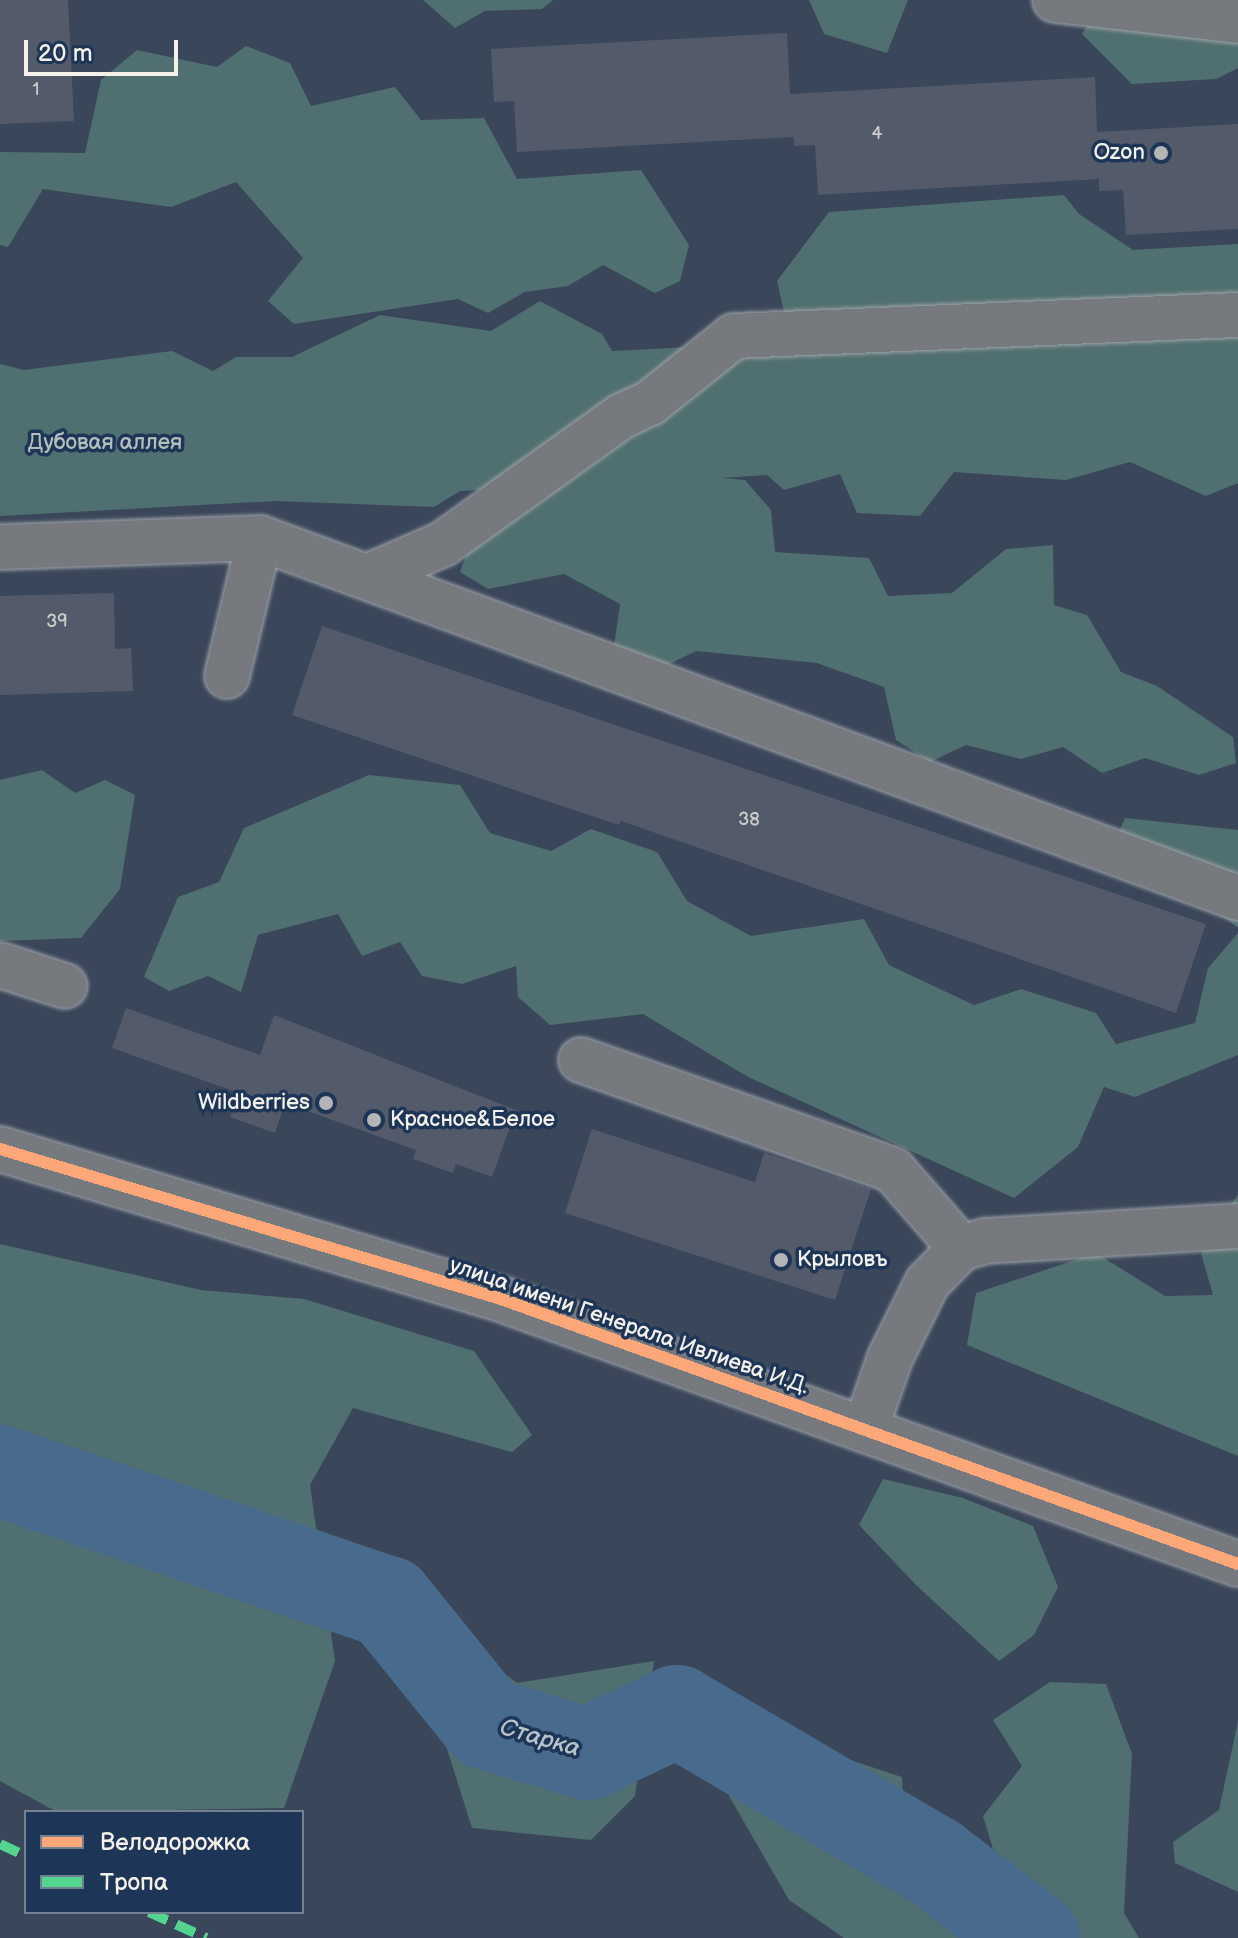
<!DOCTYPE html>
<meta charset="utf-8">
<style>
body{margin:0}
#map{position:relative;width:1238px;height:1938px;overflow:hidden;background:#3a4659;font-family:"Balsamiq Sans",sans-serif}
div>[style]{position:absolute}
[style*='--x']{left:calc(var(--x)*1px);top:calc(var(--y)*1px);width:calc(var(--w)*1px);rotate:calc(var(--a)*1deg)}
.green>*{inset:0;background:#506f70}
.river>*{height:92px;margin:-46px;padding:0 46px;transform-origin:46px;border-radius:46px;background:#486a8c}
.building>*{inset:0;background:#535b6b}
.roads{filter:drop-shadow(0 0 2px #9ea3aa) drop-shadow(0 0 2px #9ea3aa)}
.minor>*{height:44px;margin:-22px;padding:0 22px;transform-origin:22px;border-radius:22px;background:#767a7f}
.quiet>*{height:10px;margin-top:-5px;transform-origin:0;background:repeating-linear-gradient(90deg,#53d58f 0 20px,transparent 0 30px)}
.cycleway>*{height:12px;margin:-6px;padding:0 6px;transform-origin:6px;border-radius:6px;background:#fea87a}
.dots>*{width:22px;height:22px;translate:-50% -50%;box-sizing:border-box;border:4px solid #1d3557;border-radius:50%}
span{translate:-50% -50%;white-space:nowrap;text-align:center;line-height:1.15;-webkit-text-stroke:7px #1d3557;paint-order:stroke}
.number-label{font-size:18px;color:#ccccc9}
.number-label span{-webkit-text-stroke-width:0}
.poi-label{font-size:22px;color:#f4f1e8}
.right{translate:-100% -50%;text-align:right}
.left{translate:0 -50%;text-align:left}
.park-label{font-size:22px;color:#b4bfba}
.street-label{font-size:22px;color:#f4f1e8}
.water-label{font-size:24px;color:#b8c3ca;font-style:italic}
.legend{position:absolute;left:24px;top:1810px;width:280px;height:104px;box-sizing:border-box;background:#1d3557;border:2px solid #738091;margin:0;padding:10px 14px;list-style:none;font-size:24px;color:#f4f1e8}
.legend li{display:flex;align-items:center;gap:16px;height:40px}
.legend b{width:40px;border:2px solid #738091}
.scale{position:absolute;left:24px;top:40px;width:154px;height:36px;box-sizing:border-box;border:4px solid #f4f1e8;border-top:0;padding-left:10px;font-size:24px;line-height:28px;white-space:nowrap;color:#f4f1e8;-webkit-text-stroke:6px #1d3557;paint-order:stroke}
</style>
<div id="map">
<div class="green">
<i style="clip-path:polygon(423px 0,553px 0,542px 9px,485px 11px,455px 28px)"></i>
<i style="clip-path:polygon(809px 0,908px 0,887px 53px,824px 34px)"></i>
<i style="clip-path:polygon(1103px 0,1238px 0,1238px 68px,1216px 79px,1132px 84px,1082px 34px)"></i>
<i style="clip-path:polygon(246px 46px,290px 63px,311px 106px,395px 87px,421px 120px,484px 118px,517px 179px,641px 170px,689px 245px,680px 281px,655px 293px,603px 265px,568px 286px,525px 292px,488px 313px,458px 299px,294px 324px,268px 301px,303px 258px,236px 182px,171px 207px,43px 189px,8px 247px,0 245px,0 152px,85px 153px,101px 80px,137px 50px,217px 67px)"></i>
<i style="clip-path:polygon(1064px 195px,1079px 214px,1133px 250px,1238px 244px,1238px 483px,1206px 496px,1130px 462px,1066px 480px,954px 472px,920px 516px,857px 513px,840px 474px,784px 490px,767px 475px,722px 478px,745px 480px,771px 510px,775px 552px,869px 558px,888px 596px,952px 593px,1006px 549px,1053px 545px,1054px 605px,1087px 615px,1121px 672px,1157px 686px,1233px 737px,1236px 763px,1199px 775px,1145px 758px,1102px 773px,1063px 747px,1021px 759px,966px 745px,930px 762px,896px 740px,884px 687px,817px 663px,696px 651px,649px 674px,614px 646px,620px 604px,564px 574px,488px 589px,460px 572px,472px 538px,541px 487px,460px 491px,434px 507px,276px 501px,0 516px,0 364px,24px 370px,172px 351px,213px 371px,236px 357px,292px 357px,380px 315px,491px 331px,540px 301px,602px 334px,612px 351px,791px 342px,777px 281px,829px 212px)"></i>
<i style="clip-path:polygon(42px 770px,75px 793px,105px 780px,135px 795px,120px 889px,81px 938px,0 941px,0 780px)"></i>
<i style="clip-path:polygon(369px 775px,460px 785px,490px 833px,551px 851px,591px 829px,657px 852px,687px 901px,751px 936px,864px 919px,889px 965px,974px 1005px,1021px 989px,1096px 1013px,1116px 1044px,1195px 1023px,1208px 968px,1238px 933px,1238px 1055px,1135px 1097px,1104px 1087px,1078px 1147px,1014px 1198px,748px 1077px,643px 1014px,550px 1025px,518px 997px,516px 966px,462px 984px,422px 976px,400px 942px,362px 956px,338px 914px,258px 935px,241px 992px,208px 976px,169px 991px,144px 977px,178px 897px,219px 882px,244px 828px)"></i>
<i style="clip-path:polygon(1125px 818px,1238px 830px,1238px 928px,1203px 899px,1163px 895px,1113px 846px)"></i>
<i style="clip-path:polygon(1238px 1194px,1238px 1456px,967px 1345px,976px 1293px,1096px 1253px,1165px 1296px,1213px 1295px,1201px 1253px)"></i>
<i style="clip-path:polygon(0 1244px,201px 1290px,304px 1299px,474px 1351px,532px 1435px,512px 1452px,353px 1408px,310px 1485px,335px 1661px,284px 1808px,57px 1812px,0 1781px)"></i>
<i style="clip-path:polygon(883px 1479px,963px 1498px,1033px 1526px,1058px 1587px,1034px 1635px,999px 1661px,917px 1586px,859px 1525px)"></i>
<i style="clip-path:polygon(433px 1619px,517px 1683px,654px 1661px,635px 1796px,591px 1840px,472px 1828px,430px 1695px)"></i>
<i style="clip-path:polygon(1050px 1682px,1106px 1684px,1132px 1754px,1124px 1913px,1139px 1938px,844px 1938px,789px 1900px,729px 1796px,748px 1732px,804px 1745px,902px 1777px,904px 1821px,999px 1869px,983px 1816px,1022px 1766px,993px 1720px)"></i>
<i style="clip-path:polygon(1238px 1721px,1238px 1892px,1175px 1863px,1173px 1842px,1219px 1810px)"></i>
</div>
<div class="river">
<i style="--x:0;--y:1471;--w:410;--a:18.7"></i>
<i style="--x:388;--y:1602;--w:156;--a:51"></i>
<i style="--x:486;--y:1723;--w:106;--a:17.1"></i>
<i style="--x:587;--y:1754;--w:100;--a:-25.5"></i>
<i style="--x:677;--y:1711;--w:297;--a:30.4"></i>
<i style="--x:933;--y:1861;--w:127;--a:37.3"></i>
</div>
<div class="building">
<i style="clip-path:polygon(0 0,68px 0,74px 121px,0 124px)"></i>
<i style="clip-path:polygon(787px 33px,790px 94px,1095px 77px,1097px 132px,1238px 124px,1238px 229px,1126px 235px,1123px 190px,1099px 191px,1099px 179px,818px 195px,815px 145px,794px 146px,794px 137px,517px 152px,514px 101px,494px 102px,491px 49px)"></i>
<i style="clip-path:polygon(114px 593px,115px 649px,131px 648px,133px 691px,0 695px,0 596px)"></i>
<i style="clip-path:polygon(322px 626px,1206px 924px,1176px 1013px,621px 821px,619px 825px,292px 715px)"></i>
<i style="clip-path:polygon(126px 1008px,260px 1055px,274px 1015px,516px 1110px,492px 1177px,456px 1164px,453px 1173px,413px 1159px,416px 1150px,285px 1103px,275px 1133px,230px 1117px,239px 1093px,112px 1048px)"></i>
<i style="clip-path:polygon(592px 1129px,755px 1182px,764px 1153px,871px 1189px,835px 1300px,565px 1213px)"></i>
</div>
<div class="roads">
<div class="minor">
<i style="--x:1055;--y:0;--w:184;--a:6.5"></i>
<i style="--x:0;--y:547;--w:260;--a:-2"></i>
<i style="--x:260;--y:538;--w:1042;--a:20.21"></i>
<i style="--x:367;--y:577;--w:83;--a:-23.5"></i>
<i style="--x:443;--y:544;--w:220;--a:-35.6"></i>
<i style="--x:622;--y:416;--w:31;--a:-25"></i>
<i style="--x:650;--y:403;--w:107;--a:-38.6"></i>
<i style="--x:734;--y:336;--w:504;--a:-2.39"></i>
<i style="--x:227;--y:676;--w:142;--a:-76.6"></i>
<i style="--x:0;--y:965;--w:68;--a:17.9"></i>
<i style="--x:581;--y:1060;--w:331;--a:19.4"></i>
<i style="--x:893;--y:1170;--w:103;--a:48.9"></i>
<i style="--x:0;--y:1149;--w:523;--a:16.67"></i>
<i style="--x:501;--y:1299;--w:783;--a:19.78"></i>
<i style="--x:865;--y:1430;--w:76;--a:-70.9"></i>
<i style="--x:890;--y:1358;--w:84;--a:-63.7"></i>
<i style="--x:927;--y:1283;--w:49;--a:-45.8"></i>
<i style="--x:961;--y:1248;--w:25;--a:-16"></i>
<i style="--x:985;--y:1241;--w:253;--a:-3.4"></i>
</div>
</div>
<div class="quiet">
<i style="--x:0;--y:1844;--w:29;--a:25"></i>
<i style="--x:149;--y:1912;--w:63;--a:24.5"></i>
</div>
<div class="cycleway">
<i style="--x:0;--y:1149;--w:523;--a:16.67"></i>
<i style="--x:501;--y:1299;--w:783;--a:19.78"></i>
</div>
<div class="dots">
<i style="left:1161px;top:153px;background:#b3b5b6"></i>
<i style="left:326px;top:1103px;background:#b3b5b6"></i>
<i style="left:374px;top:1120px;background:#b3b5b6"></i>
<i style="left:781px;top:1260px;background:#b3b5b6"></i>
</div>
<div class="number-label">
<span style="left:36px;top:90px">1</span>
<span style="left:877px;top:134px">4</span>
<span style="left:57px;top:622px">39</span>
<span style="left:749px;top:820px">38</span>
</div>
<div class="poi-label">
<span class="right" style="left:1145px;top:153px">Ozon</span>
<span class="right" style="left:310px;top:1103px">Wildberries</span>
<span class="left" style="left:390px;top:1120px">Красное&amp;Белое</span>
<span class="left" style="left:797px;top:1260px">Крыловъ</span>
</div>
<div class="park-label">
<span style="left:105px;top:443px">Дубовая аллея</span>
</div>
<div class="street-label">
<span style="left:629px;top:1326px;rotate:19deg">улица имени Генерала Ивлиева И.Д.</span>
</div>
<div class="water-label">
<span style="left:540px;top:1738px;rotate:16deg">Старка</span>
</div>
<ul class="legend">
<li><b style="height:10px;background:#fea87a"></b>Велодорожка</li>
<li><b style="height:10px;background:#53d58f"></b>Тропа</li>
</ul>
<div class="scale">20 m</div>
</div>
